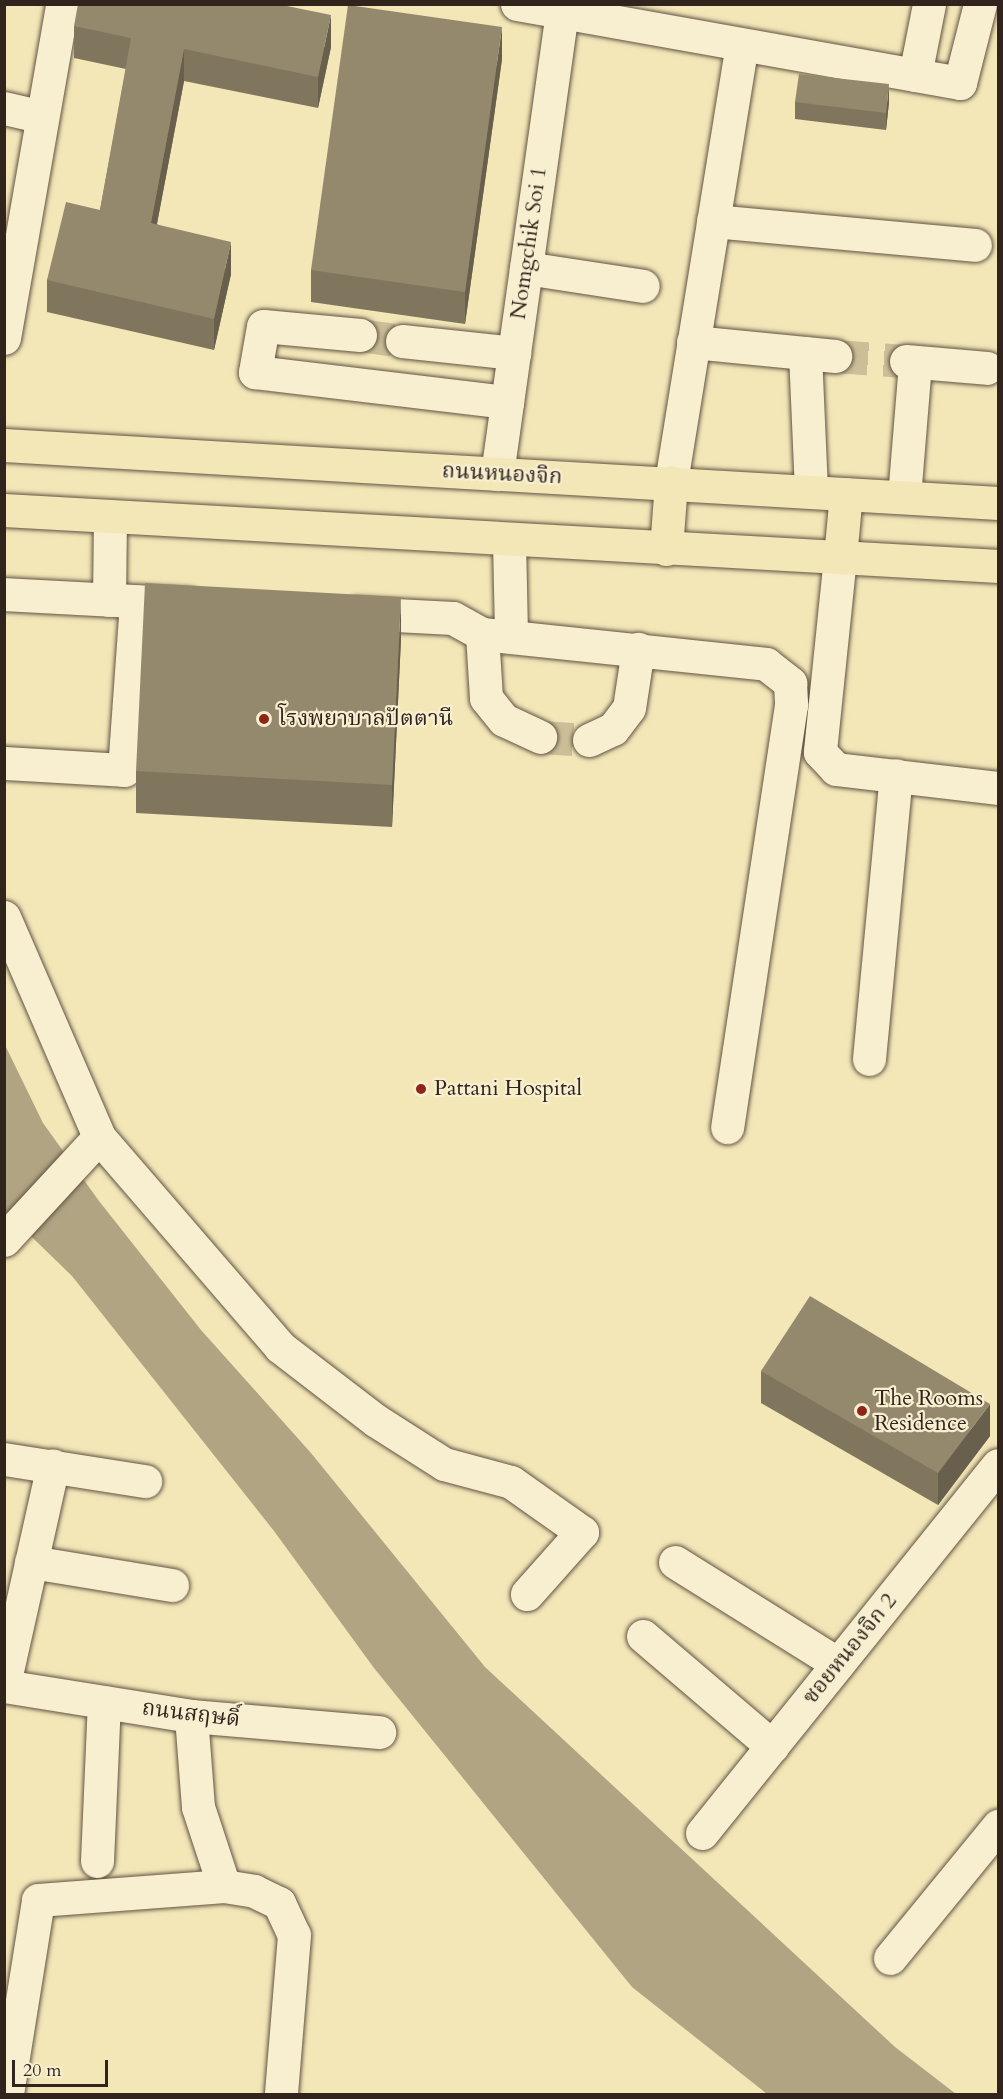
<!DOCTYPE html>
<meta charset="utf-8">
<style>
body{margin:0}
#map{position:relative;width:1003px;height:2099px;overflow:hidden;background:#f3e6b7;font-family:Cardo,"Noto Serif Thai",serif}
div>[style]{position:absolute}
[style*='--x']{left:calc(var(--x)*1px);top:calc(var(--y)*1px);width:calc(var(--w)*1px);rotate:calc(var(--a)*1deg)}
.water>*{inset:0;background:#b1a483}
.minor-tunnel>*{height:33px;margin-top:-16.5px;transform-origin:0;background:repeating-linear-gradient(90deg,#ccbf98 0 33px,transparent 0 49px)}
.roads{filter:drop-shadow(0 0 2px #615444) drop-shadow(0 0 2px #615444)}
.minor>*{height:33px;margin:-16.5px;padding:0 16.5px;transform-origin:16.5px;border-radius:16.5px;background:#f7efd0}
.major>*{height:33px;margin:-16.5px;padding:0 16.5px;transform-origin:16.5px;border-radius:16.5px;background:#f3e6b7}
.wall>*{inset:0;background:#80765e}
.shaded-wall>*{inset:0;background:#68604c}
.building>*{inset:0;background:#95896d}
.dots>*{width:16px;height:16px;translate:-50% -50%;box-sizing:border-box;border:3px solid #f7efd0;border-radius:50%}
span{translate:-50% -50%;white-space:nowrap;text-align:center;line-height:1.15;-webkit-text-stroke:4.5px #f7efd0;paint-order:stroke}
.street-label{font-size:22px;color:#30241d}
.poi-label{font-size:22px;color:#30241d}
.left{translate:0 -50%;text-align:left}
.frame{position:absolute;inset:0;border:6px solid #30241d;pointer-events:none}
.scale{position:absolute;left:12px;top:2060px;width:96px;height:27px;box-sizing:border-box;border:3px solid #30241d;border-top:0;padding-left:8px;font-size:18px;line-height:21px;white-space:nowrap;color:#30241d;-webkit-text-stroke:4px #f7efd0;paint-order:stroke}
</style>
<div id="map">
<div class="water">
<i style="clip-path:polygon(4px 1043px,43px 1123px,99px 1201px,201px 1330px,311px 1453px,485px 1667px,895px 2047px,956px 2094px,767px 2094px,632px 1987px,374px 1668px,274px 1531px,72px 1276px,5px 1211px)"></i>
</div>
<div class="minor-tunnel">
<i style="--x:360;--y:335;--w:42;--a:8.1"></i>
<i style="--x:835;--y:356;--w:71;--a:4"></i>
<i style="--x:540;--y:737;--w:49;--a:3.5"></i>
</div>
<div class="roads">
<div class="minor">
<i style="--x:517;--y:4;--w:450;--a:10.1"></i>
<i style="--x:960;--y:83;--w:81;--a:-75.8"></i>
<i style="--x:915;--y:75;--w:72;--a:-78.8"></i>
<i style="--x:4;--y:108;--w:39;--a:13"></i>
<i style="--x:713;--y:221;--w:263;--a:5.2"></i>
<i style="--x:526;--y:268;--w:118;--a:8.7"></i>
<i style="--x:360;--y:335;--w:97;--a:-174.7"></i>
<i style="--x:263;--y:326;--w:47;--a:99.9"></i>
<i style="--x:255;--y:372;--w:254;--a:6.8"></i>
<i style="--x:4;--y:338;--w:339;--a:-80.1"></i>
<i style="--x:402;--y:341;--w:113;--a:6.1"></i>
<i style="--x:693;--y:342;--w:143;--a:5.6"></i>
<i style="--x:805;--y:353;--w:139;--a:87.5"></i>
<i style="--x:906;--y:361;--w:81;--a:4.9"></i>
<i style="--x:497;--y:474;--w:467;--a:-82"></i>
<i style="--x:671;--y:482;--w:443;--a:-80.8"></i>
<i style="--x:904;--y:497;--w:135;--a:-85.3"></i>
<i style="--x:509;--y:539;--w:97;--a:88.8"></i>
<i style="--x:840;--y:557;--w:196;--a:95.9"></i>
<i style="--x:820;--y:752;--w:23;--a:47"></i>
<i style="--x:836;--y:769;--w:163;--a:6.7"></i>
<i style="--x:4;--y:594;--w:184;--a:3.1"></i>
<i style="--x:109;--y:600;--w:84;--a:-89.3"></i>
<i style="--x:357;--y:613;--w:96;--a:3"></i>
<i style="--x:453;--y:618;--w:33;--a:29"></i>
<i style="--x:482;--y:634;--w:286;--a:6"></i>
<i style="--x:766;--y:664;--w:31;--a:38"></i>
<i style="--x:790;--y:683;--w:22;--a:87"></i>
<i style="--x:791;--y:705;--w:427;--a:98.6"></i>
<i style="--x:482;--y:634;--w:64;--a:86.4"></i>
<i style="--x:486;--y:698;--w:28;--a:51"></i>
<i style="--x:504;--y:720;--w:40;--a:25"></i>
<i style="--x:589;--y:740;--w:26;--a:-25"></i>
<i style="--x:613;--y:729;--w:26;--a:-53"></i>
<i style="--x:629;--y:708;--w:60;--a:-81.3"></i>
<i style="--x:4;--y:763;--w:120;--a:3.3"></i>
<i style="--x:124;--y:770;--w:169;--a:-85.9"></i>
<i style="--x:4;--y:917;--w:240;--a:66.6"></i>
<i style="--x:869;--y:1059;--w:285;--a:-84.6"></i>
<i style="--x:4;--y:1240;--w:140;--a:-47.3"></i>
<i style="--x:99;--y:1137;--w:277;--a:49.2"></i>
<i style="--x:280;--y:1347;--w:120;--a:37.5"></i>
<i style="--x:375;--y:1420;--w:82;--a:32.5"></i>
<i style="--x:444;--y:1464;--w:69;--a:15"></i>
<i style="--x:511;--y:1482;--w:87;--a:35.2"></i>
<i style="--x:582;--y:1532;--w:83;--a:131.6"></i>
<i style="--x:4;--y:1459;--w:143;--a:8.9"></i>
<i style="--x:31;--y:1562;--w:143;--a:9.3"></i>
<i style="--x:675;--y:1562;--w:192;--a:32"></i>
<i style="--x:643;--y:1636;--w:170;--a:40.5"></i>
<i style="--x:4;--y:1684;--w:224;--a:-77.4"></i>
<i style="--x:4;--y:1686;--w:189;--a:9.1"></i>
<i style="--x:191;--y:1716;--w:189;--a:4.9"></i>
<i style="--x:191;--y:1716;--w:91;--a:85.6"></i>
<i style="--x:198;--y:1807;--w:83;--a:71.8"></i>
<i style="--x:224;--y:1886;--w:30;--a:9"></i>
<i style="--x:254;--y:1891;--w:28;--a:26"></i>
<i style="--x:279;--y:1903;--w:35;--a:65"></i>
<i style="--x:294;--y:1935;--w:160;--a:94.7"></i>
<i style="--x:702;--y:1833;--w:472;--a:-51.2"></i>
<i style="--x:97;--y:1861;--w:159;--a:-87.5"></i>
<i style="--x:890;--y:1958;--w:171;--a:-50.7"></i>
<i style="--x:7;--y:2094;--w:196;--a:-80.9"></i>
<i style="--x:38;--y:1900;--w:187;--a:-4.3"></i>
</div>
<div class="major">
<i style="--x:4;--y:445;--w:996;--a:3.34"></i>
<i style="--x:4;--y:510;--w:996;--a:3.22"></i>
<i style="--x:666;--y:549;--w:67;--a:-85.7"></i>
<i style="--x:840;--y:557;--w:63;--a:-84.6"></i>
</div>
</div>
<div class="wall">
<i style="clip-path:polygon(74px 26px,331px 47px,318px 108px,184px 81px,157px 224px,231px 274px,214px 350px,47px 312px,47px 280px,100px 210px,126px 69px,74px 58px)"></i>
<i style="clip-path:polygon(999px 46px,999px 76px,998px 75px,998px 50px)"></i>
<i style="clip-path:polygon(502px 59px,465px 324px,311px 302px,311px 270px)"></i>
<i style="clip-path:polygon(795px 102px,889px 102px,886px 130px,795px 119px)"></i>
<i style="clip-path:polygon(401px 639px,392px 827px,136px 813px,136px 771px)"></i>
<i style="clip-path:polygon(761px 1371px,990px 1436px,938px 1505px,761px 1403px)"></i>
</div>
<div class="shaded-wall">
<i style="clip-path:polygon(331px 15px,331px 47px,318px 108px,318px 77px)"></i>
<i style="clip-path:polygon(502px 27px,502px 59px,465px 324px,465px 292px)"></i>
<i style="clip-path:polygon(184px 49px,184px 81px,151px 255px,151px 223px)"></i>
<i style="clip-path:polygon(889px 84px,889px 102px,886px 130px,886px 113px)"></i>
<i style="clip-path:polygon(231px 242px,231px 274px,214px 350px,214px 319px)"></i>
<i style="clip-path:polygon(401px 597px,401px 639px,392px 827px,392px 785px)"></i>
<i style="clip-path:polygon(990px 1404px,990px 1436px,938px 1505px,938px 1473px)"></i>
</div>
<div class="building">
<i style="clip-path:polygon(78px 4px,277px 4px,331px 15px,318px 77px,184px 49px,151px 223px,231px 242px,214px 319px,47px 280px,66px 202px,100px 210px,131px 38px,74px 26px)"></i>
<i style="clip-path:polygon(348px 5px,502px 27px,465px 292px,311px 270px)"></i>
<i style="clip-path:polygon(799px 74px,889px 84px,886px 113px,795px 102px)"></i>
<i style="clip-path:polygon(145px 583px,401px 597px,392px 785px,136px 771px)"></i>
<i style="clip-path:polygon(810px 1296px,990px 1404px,938px 1473px,761px 1371px)"></i>
</div>
<div class="dots">
<i style="left:264px;top:719px;background:#8f2418"></i>
<i style="left:421px;top:1089px;background:#8f2418"></i>
<i style="left:862px;top:1411px;background:#8f2418"></i>
</div>
<div class="street-label">
<span style="left:529px;top:243px;rotate:-82deg">Nomgchik Soi 1</span>
<span style="left:502px;top:474px;rotate:3deg">ถนนหนองจิก</span>
<span style="left:850px;top:1649px;rotate:-51deg">ซอยหนองจิก 2</span>
<span style="left:191px;top:1714px;rotate:7deg">ถนนสฤษดิ์</span>
</div>
<div class="poi-label">
<span class="left" style="left:278px;top:719px">โรงพยาบาลปัตตานี</span>
<span class="left" style="left:434px;top:1089px">Pattani Hospital</span>
<span class="left" style="left:874px;top:1411px">The Rooms<br>Residence</span>
</div>
<div class="frame"></div>
<div class="scale">20 m</div>
</div>
